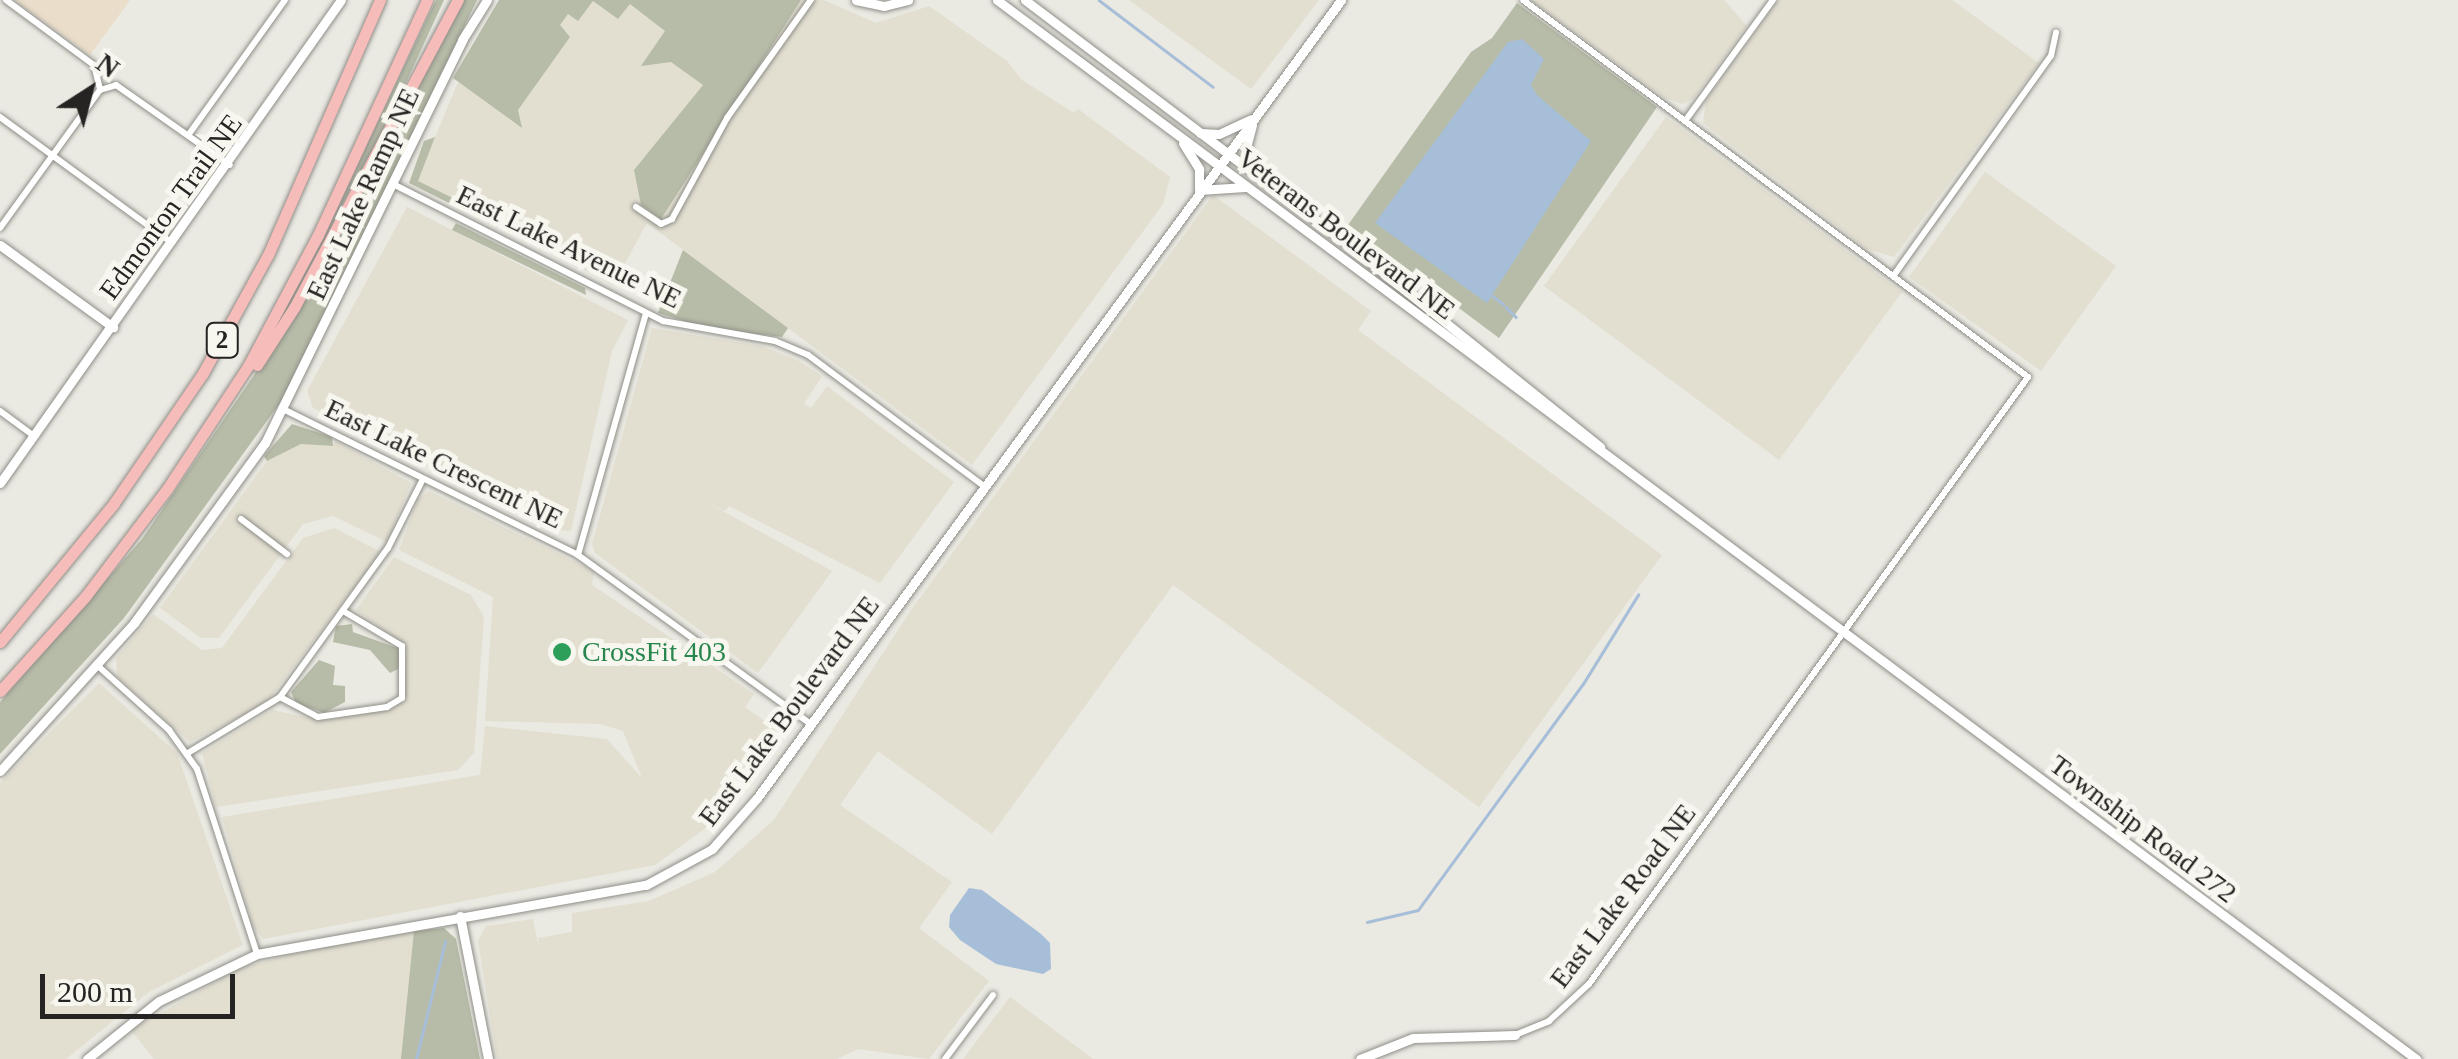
<!DOCTYPE html>
<style>
body{margin:0}
#map{position:relative;width:2458px;height:1059px;overflow:hidden;background:#eae9e2;font-family:Georgia,serif}
div>[style]{position:absolute}
[style*='--x']{left:calc(var(--x)*1px);top:calc(var(--y)*1px);width:calc(var(--w)*1px);rotate:calc(var(--a)*1deg)}
.built>*{inset:0;background:#e2dfd1}
.education>*{inset:0;background:#eaddc9}
.green>*{inset:0;background:#b6bca7}
.water>*{inset:0;background:#a7bed9}
.stream>*{height:2.5px;margin:-1.25px;padding:0 1.25px;transform-origin:1.25px;border-radius:1.25px;background:#a7bed9}
.roads{filter:drop-shadow(0 0 2px #8f8e88) drop-shadow(0 0 2px #8f8e88)}
.street>*{height:6px;margin:-3px;padding:0 3px;transform-origin:3px;border-radius:3px;background:#fff}
.secondary>*{height:9px;margin:-4.5px;padding:0 4.5px;transform-origin:4.5px;border-radius:4.5px;background:#fff}
.highway>*{height:11px;margin:-5.5px;padding:0 5.5px;transform-origin:5.5px;border-radius:5.5px;background:#f6bcba}
.dots>*{width:28px;height:28px;translate:-50% -50%;box-sizing:border-box;border:5px solid #f7f6ef;border-radius:50%}
span{translate:-50% -50%;white-space:nowrap;text-align:center;line-height:1.15;-webkit-text-stroke:10px #f7f6ef;paint-order:stroke}
.shield-label span{padding:2px 8px;background:#f7f6ef;border:2px solid;border-radius:8px;-webkit-text-stroke-width:0}
.shield-label{font-size:25px;color:#252422;font-weight:700}
.street-label{font-size:28px;color:#252422}
.leisure-label{font-size:28px;color:#27864d}
.left{translate:0 -50%;text-align:left}
.north{position:absolute;left:40px;top:40px;width:100px;height:100px;-webkit-text-stroke:8px #f7f6ef;paint-order:stroke;rotate:36deg;font-size:28px;font-weight:700;line-height:40px;text-align:center;color:#252422}
.north::after{content:'';display:block;margin:auto;width:35px;height:45px;background:#252422;clip-path:polygon(50% 0,100% 100%,50% 72%,0 100%)}
.scale{position:absolute;left:40px;top:974px;width:195px;height:45px;box-sizing:border-box;border:5px solid #252422;border-top:0;padding-left:12px;font-size:30px;line-height:35px;white-space:nowrap;color:#252422;-webkit-text-stroke:8px #f7f6ef;paint-order:stroke}
</style>
<div id="map">
<div class="built">
<i style="clip-path:polygon(516px 0,824px 0,876px 23px,929px 6px,1007px 61px,1022px 80px,1074px 113px,1078px 109px,1170px 177px,1163px 204px,972px 465px,647px 223px,613px 285px,417px 181px,458px 82px,466px 86px)"></i>
<i style="clip-path:polygon(1129px 0,1319px 0,1251px 89px)"></i>
<i style="clip-path:polygon(1531px 0,1724px 0,1747px 26px,1693px 99px,1683px 104px,1665px 98px)"></i>
<i style="clip-path:polygon(1779px 0,1952px 0,2039px 63px,1894px 257px,1867px 249px,1703px 123px,1706px 101px)"></i>
<i style="clip-path:polygon(1666px 117px,1902px 292px,1779px 460px,1544px 286px)"></i>
<i style="clip-path:polygon(1985px 172px,2116px 266px,2041px 371px,1909px 277px)"></i>
<i style="clip-path:polygon(1213px 195px,1371px 311px,1358px 330px,1662px 555px,1479px 807px,1173px 585px,992px 834px,878px 751px,840px 805px,952px 882px,919px 928px,989px 981px,929px 1059px,858px 1049px,837px 1059px,497px 1059px,478px 941px,486px 926px,533px 919px,539px 949px,538px 938px,572px 932px,572px 913px,649px 901px,715px 872px,774px 820px,911px 610px)"></i>
<i style="clip-path:polygon(407px 207px,628px 320px,612px 351px,571px 531px,555px 530px,313px 408px,307px 391px)"></i>
<i style="clip-path:polygon(652px 328px,762px 346px,799px 361px,822px 376px,804px 404px,811px 408px,827px 386px,954px 482px,880px 583px,729px 506px,725px 511px,708px 503px,832px 571px,758px 673px,595px 553px,592px 544px)"></i>
<i style="clip-path:polygon(335px 441px,411px 483px,387px 542px,333px 516px,303px 524px,219px 638px,201px 638px,160px 608px,267px 461px,301px 444px,333px 446px)"></i>
<i style="clip-path:polygon(429px 491px,594px 571px,592px 585px,754px 694px,745px 707px,785px 736px,729px 811px,655px 865px,263px 939px,253px 927px,222px 817px,480px 775px,485px 726px,607px 739px,642px 778px,623px 731px,601px 724px,485px 721px,493px 597px,399px 550px,418px 499px)"></i>
<i style="clip-path:polygon(334px 528px,381px 552px,266px 703px,190px 742px,117px 676px,116px 658px,153px 614px,202px 650px,222px 648px,303px 538px)"></i>
<i style="clip-path:polygon(394px 557px,471px 595px,484px 617px,474px 753px,458px 770px,216px 807px,202px 753px,272px 710px,320px 720px,403px 703px,407px 647px,356px 610px)"></i>
<i style="clip-path:polygon(99px 683px,177px 753px,243px 945px,149px 992px,66px 1059px,0 1059px,0 783px)"></i>
<i style="clip-path:polygon(414px 931px,403px 1059px,154px 1059px,131px 1030px,238px 969px,325px 945px)"></i>
<i style="clip-path:polygon(1010px 997px,1093px 1059px,963px 1059px)"></i>
</div>
<div class="education">
<i style="clip-path:polygon(15px 0,130px 0,90px 55px)"></i>
</div>
<div class="green">
<i style="clip-path:polygon(436px 0,444px 0,385px 128px,319px 245px)"></i>
<i style="clip-path:polygon(464px 0,477px 0,285px 396px,124px 618px,0 754px,0 702px,142px 539px,278px 340px)"></i>
<i style="clip-path:polygon(499px 0,801px 0,661px 219px,641px 205px,634px 170px,703px 85px,671px 62px,641px 66px,665px 31px,630px 4px,618px 19px,593px 1px,578px 21px,568px 14px,560px 25px,570px 37px,518px 110px,522px 128px,453px 78px)"></i>
<i style="clip-path:polygon(1517px 3px,1657px 107px,1499px 338px,1348px 225px,1471px 52px,1492px 38px)"></i>
<i style="clip-path:polygon(435px 137px,418px 181px,465px 204px,463px 210px,409px 183px,424px 141px)"></i>
<i style="clip-path:polygon(456px 223px,585px 288px,586px 295px,452px 230px)"></i>
<i style="clip-path:polygon(683px 250px,788px 328px,782px 337px,703px 327px,658px 313px)"></i>
<i style="clip-path:polygon(292px 424px,332px 437px,333px 446px,301px 444px,267px 461px,264px 456px)"></i>
<i style="clip-path:polygon(352px 624px,353px 632px,400px 649px,402px 667px,390px 673px,370px 650px,333px 642px,336px 626px)"></i>
<i style="clip-path:polygon(319px 660px,335px 666px,333px 685px,345px 686px,345px 702px,324px 713px,296px 703px,291px 692px)"></i>
<i style="clip-path:polygon(444px 928px,456px 939px,480px 1059px,401px 1059px,414px 931px)"></i>
</div>
<div class="water">
<i style="clip-path:polygon(1522px 39px,1544px 59px,1531px 85px,1537px 95px,1591px 141px,1487px 303px,1375px 223px,1508px 42px)"></i>
<i style="clip-path:polygon(969px 888px,982px 890px,1041px 934px,1050px 943px,1051px 969px,1043px 974px,996px 964px,960px 940px,949px 927px,950px 915px)"></i>
</div>
<div class="stream">
<i style="--x:1099;--y:0;--w:143;--a:37.3"></i>
<i style="--x:1493;--y:296;--w:13;--a:39"></i>
<i style="--x:1506;--y:307;--w:14;--a:45"></i>
<i style="--x:1367;--y:922;--w:52;--a:-13.2"></i>
<i style="--x:1418;--y:910;--w:280;--a:-53.9"></i>
<i style="--x:1583;--y:684;--w:105;--a:-58.3"></i>
<i style="--x:416;--y:1059;--w:121;--a:-76.1"></i>
</div>
<div class="roads">
<div class="street">
<i style="--x:6;--y:0;--w:109;--a:36.5"></i>
<i style="--x:94;--y:65;--w:25;--a:76"></i>
<i style="--x:100;--y:90;--w:17;--a:-17"></i>
<i style="--x:116;--y:85;--w:139;--a:35.1"></i>
<i style="--x:0;--y:117;--w:213;--a:36.2"></i>
<i style="--x:1685;--y:121;--w:150;--a:-54"></i>
<i style="--x:189;--y:134;--w:165;--a:-54.4"></i>
<i style="--x:393;--y:184;--w:303;--a:26.9"></i>
<i style="--x:663;--y:321;--w:114;--a:10.1"></i>
<i style="--x:775;--y:341;--w:36;--a:23"></i>
<i style="--x:808;--y:355;--w:219;--a:36.7"></i>
<i style="--x:636;--y:207;--w:30;--a:34"></i>
<i style="--x:661;--y:224;--w:12;--a:-24"></i>
<i style="--x:672;--y:219;--w:115;--a:-61.4"></i>
<i style="--x:727;--y:118;--w:145;--a:-54.6"></i>
<i style="--x:0;--y:228;--w:170;--a:-54.1"></i>
<i style="--x:1894;--y:275;--w:269;--a:-54.4"></i>
<i style="--x:2051;--y:56;--w:24;--a:-78"></i>
<i style="--x:285;--y:410;--w:327;--a:26.3"></i>
<i style="--x:578;--y:555;--w:288;--a:36"></i>
<i style="--x:0;--y:411;--w:42;--a:36.3"></i>
<i style="--x:241;--y:519;--w:58;--a:37.3"></i>
<i style="--x:578;--y:555;--w:251;--a:-74.3"></i>
<i style="--x:98;--y:666;--w:96;--a:42"></i>
<i style="--x:169;--y:730;--w:48;--a:54.3"></i>
<i style="--x:197;--y:769;--w:194;--a:72"></i>
<i style="--x:280;--y:697;--w:43;--a:27.8"></i>
<i style="--x:318;--y:717;--w:70;--a:-8.2"></i>
<i style="--x:387;--y:707;--w:17;--a:-31"></i>
<i style="--x:402;--y:698;--w:52;--a:-90"></i>
<i style="--x:402;--y:646;--w:69;--a:-149.3"></i>
<i style="--x:188;--y:753;--w:108;--a:-31.3"></i>
<i style="--x:280;--y:697;--w:184;--a:-54.1"></i>
<i style="--x:388;--y:548;--w:77;--a:-63.1"></i>
<i style="--x:1515;--y:1035;--w:37;--a:-22"></i>
<i style="--x:1549;--y:1021;--w:54;--a:-42.8"></i>
<i style="--x:1589;--y:984;--w:749;--a:-54.12"></i>
<i style="--x:2028;--y:377;--w:630;--a:-143.26"></i>
<i style="--x:945;--y:1059;--w:80;--a:-53.1"></i>
</div>
<div class="secondary">
<i style="--x:856;--y:0;--w:29;--a:12"></i>
<i style="--x:884;--y:6;--w:25;--a:-14"></i>
<i style="--x:997;--y:0;--w:1771;--a:36.73"></i>
<i style="--x:1025;--y:0;--w:413;--a:37.1"></i>
<i style="--x:1354;--y:249;--w:316;--a:38.8"></i>
<i style="--x:1252;--y:125;--w:23;--a:105"></i>
<i style="--x:1246;--y:147;--w:27;--a:68"></i>
<i style="--x:1200;--y:133;--w:19;--a:3"></i>
<i style="--x:1219;--y:134;--w:35;--a:-25"></i>
<i style="--x:1183;--y:143;--w:31;--a:58"></i>
<i style="--x:1199;--y:169;--w:18;--a:90"></i>
<i style="--x:1199;--y:190;--w:46;--a:-3.7"></i>
<i style="--x:0;--y:245;--w:140;--a:36"></i>
<i style="--x:0;--y:483;--w:591;--a:-54.78"></i>
<i style="--x:0;--y:771;--w:200;--a:-47.8"></i>
<i style="--x:134;--y:623;--w:223;--a:-54"></i>
<i style="--x:265;--y:443;--w:449;--a:-63.9"></i>
<i style="--x:462;--y:40;--w:47;--a:-58"></i>
<i style="--x:460;--y:916;--w:146;--a:78.9"></i>
<i style="--x:87;--y:1059;--w:92;--a:-38.9"></i>
<i style="--x:159;--y:1001;--w:109;--a:-25.6"></i>
<i style="--x:257;--y:954;--w:395;--a:-10.1"></i>
<i style="--x:646;--y:885;--w:75;--a:-28.6"></i>
<i style="--x:712;--y:849;--w:68;--a:-48.6"></i>
<i style="--x:757;--y:798;--w:989;--a:-53.8"></i>
<i style="--x:1360;--y:1059;--w:57;--a:-21.6"></i>
<i style="--x:1413;--y:1038;--w:102;--a:-1.7"></i>
</div>
<div class="highway">
<i style="--x:257;--y:365;--w:70;--a:-57.2"></i>
<i style="--x:295;--y:306;--w:347;--a:-62"></i>
<i style="--x:0;--y:642;--w:180;--a:-50.6"></i>
<i style="--x:114;--y:503;--w:158;--a:-55.6"></i>
<i style="--x:203;--y:373;--w:135;--a:-61.2"></i>
<i style="--x:268;--y:255;--w:279;--a:-66.3"></i>
<i style="--x:0;--y:691;--w:127;--a:-47.9"></i>
<i style="--x:85;--y:597;--w:136;--a:-52.8"></i>
<i style="--x:167;--y:489;--w:147;--a:-56.6"></i>
<i style="--x:248;--y:366;--w:149;--a:-61.9"></i>
<i style="--x:318;--y:235;--w:259;--a:-65.1"></i>
</div>
</div>
<div class="dots">
<i style="left:562px;top:652px;background:#2e9e5b"></i>
</div>
<div class="shield-label">
<span style="left:222px;top:340px">2</span>
</div>
<div class="street-label">
<span style="left:363px;top:194px;rotate:-65deg">East Lake Ramp NE</span>
<span style="left:171px;top:207px;rotate:-54deg">Edmonton Trail NE</span>
<span style="left:1346px;top:234px;rotate:37deg">Veterans Boulevard NE</span>
<span style="left:569px;top:247px;rotate:26deg">East Lake Avenue NE</span>
<span style="left:444px;top:464px;rotate:26deg">East Lake Crescent NE</span>
<span style="left:789px;top:711px;rotate:-53deg">East Lake Boulevard NE</span>
<span style="left:2143px;top:829px;rotate:37deg">Township Road 272</span>
<span style="left:1623px;top:896px;rotate:-53deg">East Lake Road NE</span>
</div>
<div class="leisure-label">
<span class="left" style="left:582px;top:652px">CrossFit 403</span>
</div>
<div class="north">N</div>
<div class="scale">200 m</div>
</div>
